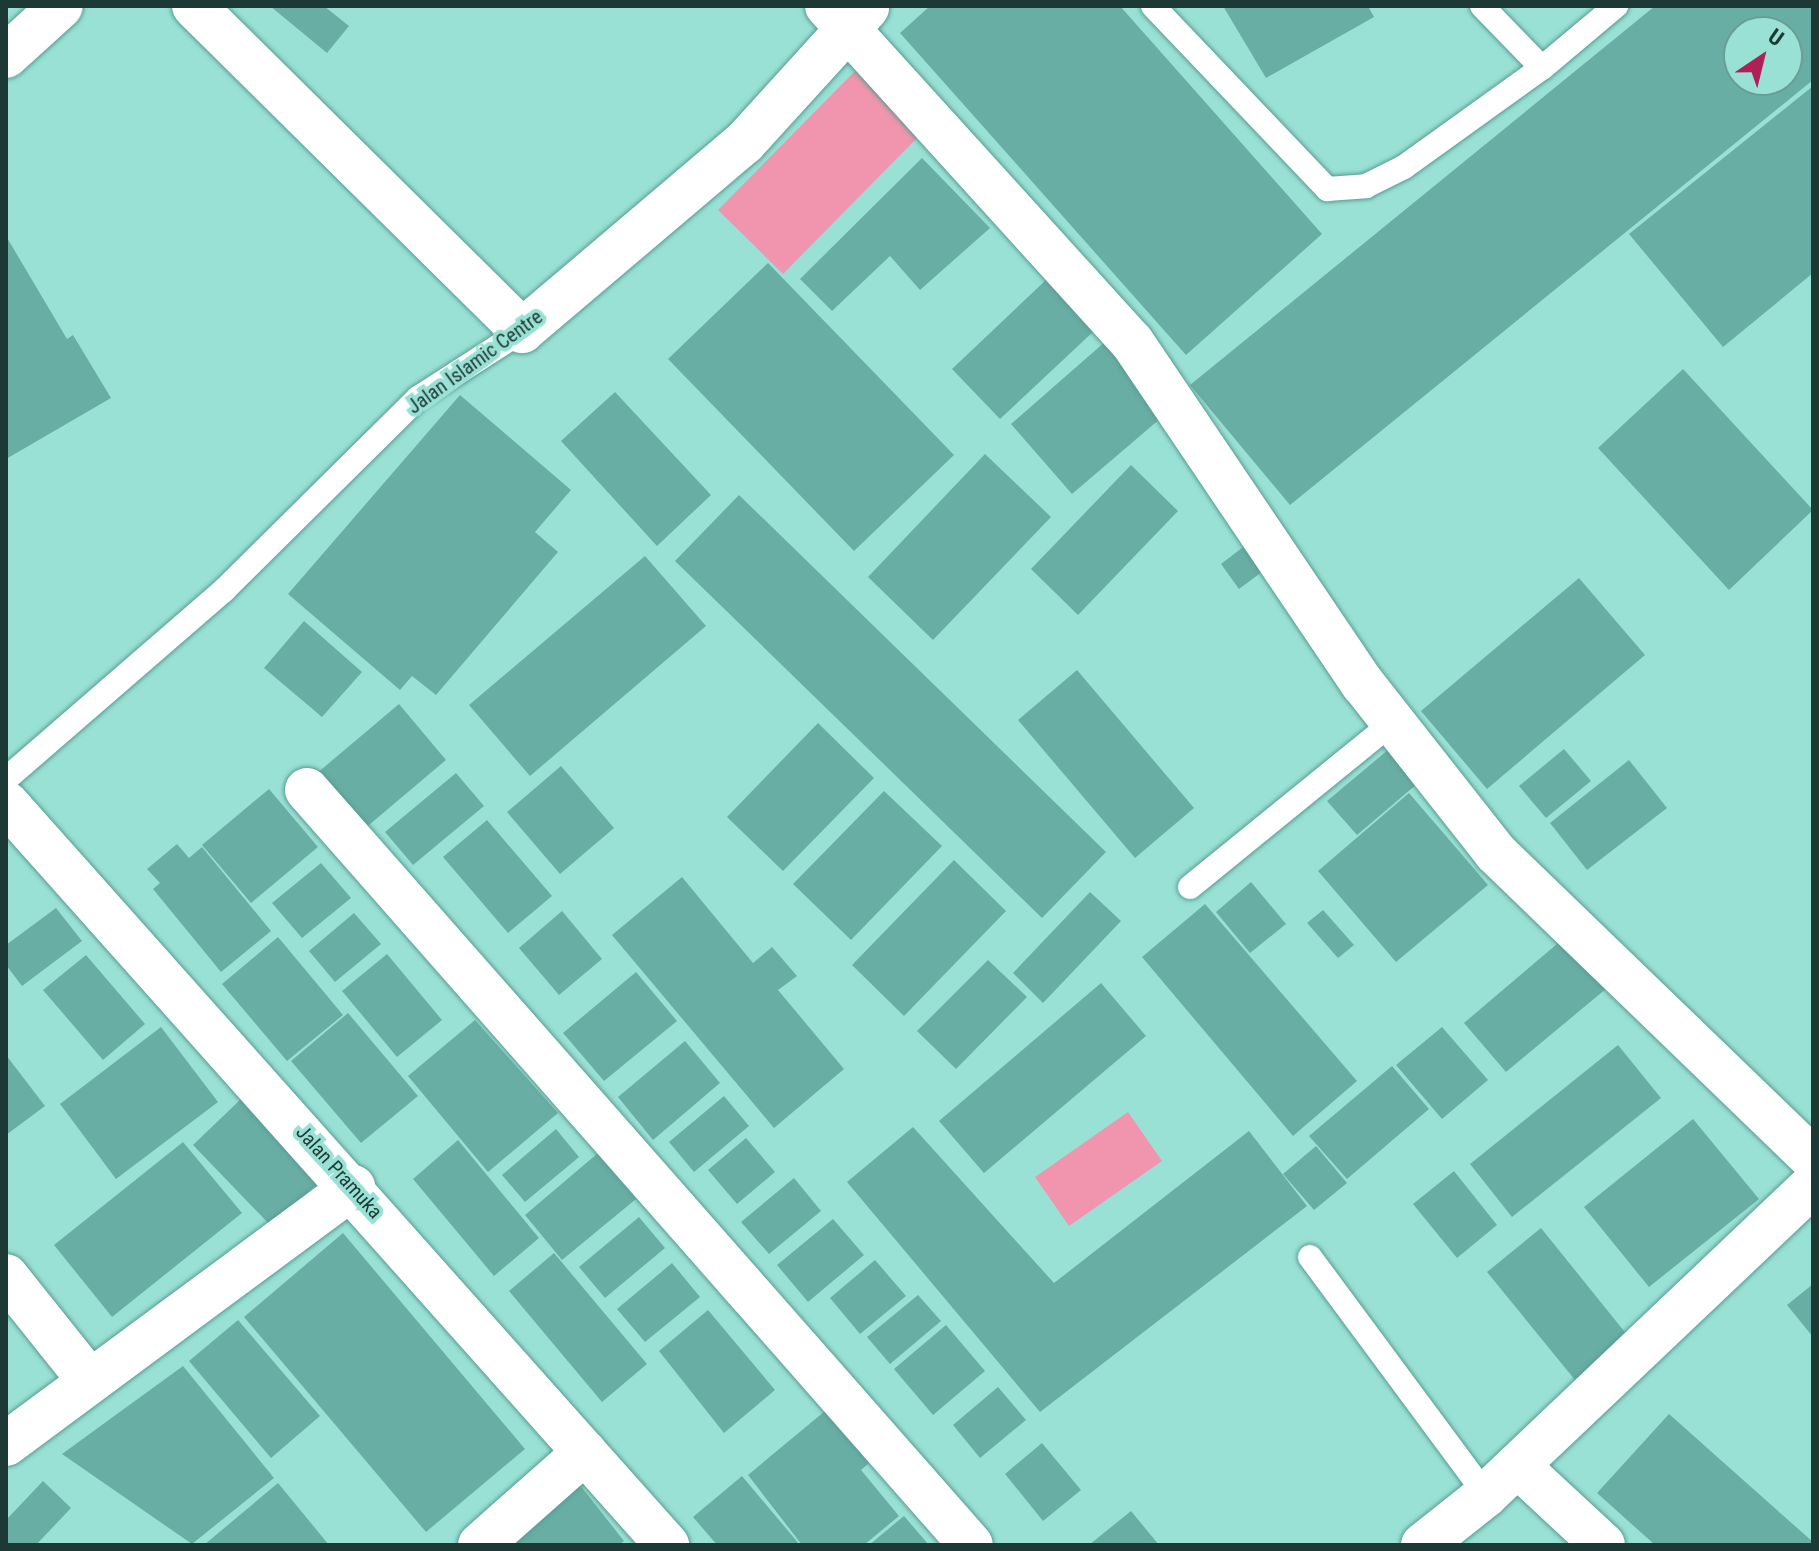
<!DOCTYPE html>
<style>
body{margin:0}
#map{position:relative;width:1819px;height:1551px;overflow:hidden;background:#9ae1d5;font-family:"Roboto Condensed",sans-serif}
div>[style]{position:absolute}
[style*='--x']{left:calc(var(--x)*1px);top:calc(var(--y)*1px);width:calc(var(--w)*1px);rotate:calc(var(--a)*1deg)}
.green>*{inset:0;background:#f095ad}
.building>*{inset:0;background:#69aea4}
.roads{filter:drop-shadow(0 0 2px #579c92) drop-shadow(0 0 2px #579c92)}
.service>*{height:24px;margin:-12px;padding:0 12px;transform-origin:12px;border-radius:12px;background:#fff}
.minor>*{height:44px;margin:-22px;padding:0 22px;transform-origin:22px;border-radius:22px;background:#fff}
span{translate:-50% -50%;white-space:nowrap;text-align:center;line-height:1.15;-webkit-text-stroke:8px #9ae1d5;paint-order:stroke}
.street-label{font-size:20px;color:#1c3935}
.frame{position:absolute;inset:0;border:8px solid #1c3935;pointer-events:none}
.north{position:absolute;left:1723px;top:16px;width:80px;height:80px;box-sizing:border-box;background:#9ae1d5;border:2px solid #689e95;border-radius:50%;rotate:35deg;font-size:22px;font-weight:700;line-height:32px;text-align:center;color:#1c3935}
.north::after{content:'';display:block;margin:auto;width:28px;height:36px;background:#af2058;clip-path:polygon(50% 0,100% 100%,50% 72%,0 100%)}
</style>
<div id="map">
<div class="green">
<i style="clip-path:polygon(855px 71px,920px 135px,783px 274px,718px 210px)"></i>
<i style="clip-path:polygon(1128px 1112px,1162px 1161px,1069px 1226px,1035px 1177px)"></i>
</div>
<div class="building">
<i style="clip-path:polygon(270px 6px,324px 6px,349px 26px,327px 53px)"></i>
<i style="clip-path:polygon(930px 6px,1120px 6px,1322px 234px,1186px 355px,900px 33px)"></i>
<i style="clip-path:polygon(1223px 6px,1368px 6px,1374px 17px,1266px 78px)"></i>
<i style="clip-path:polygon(evenodd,1655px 6px,1813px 6px,1813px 80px,1290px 505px,1190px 385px,1655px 6px,1739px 32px,1787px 32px,1787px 80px,1739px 80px,1739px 32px)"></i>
<i style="clip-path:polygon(1813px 86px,1813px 273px,1723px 347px,1629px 234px)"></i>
<i style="clip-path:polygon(922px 158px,990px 228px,920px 290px,890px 256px,832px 311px,800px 279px)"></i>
<i style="clip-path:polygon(6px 236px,67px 339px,73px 335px,111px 398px,6px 459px)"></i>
<i style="clip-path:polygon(768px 263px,954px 455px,854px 551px,668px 359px)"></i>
<i style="clip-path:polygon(1047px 279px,1095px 330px,1000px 419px,952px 369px)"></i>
<i style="clip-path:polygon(1106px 341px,1168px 412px,1072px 494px,1011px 424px)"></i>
<i style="clip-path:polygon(1683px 369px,1813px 510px,1729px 590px,1598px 448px)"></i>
<i style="clip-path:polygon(615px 392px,711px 495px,657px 546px,561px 441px)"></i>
<i style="clip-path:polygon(460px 395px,571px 490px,535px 532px,558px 552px,436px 695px,412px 676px,400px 690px,288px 594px)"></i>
<i style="clip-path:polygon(985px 454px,1051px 517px,933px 640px,868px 577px)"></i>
<i style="clip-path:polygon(1131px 465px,1178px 511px,1078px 615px,1031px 569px)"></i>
<i style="clip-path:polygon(739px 495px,1106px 852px,1042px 918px,675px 561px)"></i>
<i style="clip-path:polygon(1247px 544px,1266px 569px,1239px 589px,1221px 564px)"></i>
<i style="clip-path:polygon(645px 556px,706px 626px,530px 776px,469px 705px)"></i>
<i style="clip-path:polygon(1579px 578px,1645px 655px,1487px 789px,1421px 711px)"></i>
<i style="clip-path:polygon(304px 621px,362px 672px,322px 717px,264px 668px)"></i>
<i style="clip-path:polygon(1077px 670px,1194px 808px,1135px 858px,1018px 720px)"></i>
<i style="clip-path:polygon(399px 704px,446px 760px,363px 830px,316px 774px)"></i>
<i style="clip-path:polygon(818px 723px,874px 778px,783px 871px,727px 817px)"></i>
<i style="clip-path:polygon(1395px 744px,1424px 778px,1357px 835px,1327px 801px)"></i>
<i style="clip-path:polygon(1564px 749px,1591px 781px,1546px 818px,1519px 786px)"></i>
<i style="clip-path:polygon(1629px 760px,1667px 808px,1587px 870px,1550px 823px)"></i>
<i style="clip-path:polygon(561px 766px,614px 828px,560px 874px,507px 812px)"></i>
<i style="clip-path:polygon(456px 773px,484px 806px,413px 865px,385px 832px)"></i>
<i style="clip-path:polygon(269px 789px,318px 847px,251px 903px,202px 845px)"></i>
<i style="clip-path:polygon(884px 791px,942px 846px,851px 940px,793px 884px)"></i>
<i style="clip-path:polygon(1409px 793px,1488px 885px,1396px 962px,1318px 871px)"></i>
<i style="clip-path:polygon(487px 820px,552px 896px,508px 933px,443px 857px)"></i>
<i style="clip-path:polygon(177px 844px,189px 858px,202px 847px,271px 931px,221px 972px,153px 889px,160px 883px,147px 869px)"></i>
<i style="clip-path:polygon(954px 860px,1006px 911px,904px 1016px,852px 965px)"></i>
<i style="clip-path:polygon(321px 863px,351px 898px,302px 938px,272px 903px)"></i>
<i style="clip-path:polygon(682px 877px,753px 963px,772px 947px,797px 976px,778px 990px,844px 1069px,774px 1128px,612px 935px)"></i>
<i style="clip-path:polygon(1251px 882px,1286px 924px,1250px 953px,1216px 912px)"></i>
<i style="clip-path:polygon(1090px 892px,1121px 921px,1043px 1003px,1013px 973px)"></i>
<i style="clip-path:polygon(1205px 904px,1357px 1081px,1293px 1136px,1142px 957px)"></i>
<i style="clip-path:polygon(56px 908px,82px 941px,22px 986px,6px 965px,6px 945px)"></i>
<i style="clip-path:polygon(1323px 910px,1354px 945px,1338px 958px,1307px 923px)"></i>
<i style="clip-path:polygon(562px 911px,602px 959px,559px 995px,519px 948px)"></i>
<i style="clip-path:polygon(354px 913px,381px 944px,335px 982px,309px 951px)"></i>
<i style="clip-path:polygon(278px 937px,343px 1015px,287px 1061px,222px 984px)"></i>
<i style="clip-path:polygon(1564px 938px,1607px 988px,1506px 1072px,1464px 1023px)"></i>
<i style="clip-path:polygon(387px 954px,442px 1020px,397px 1057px,342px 991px)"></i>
<i style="clip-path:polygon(86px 955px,145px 1024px,103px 1060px,43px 990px)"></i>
<i style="clip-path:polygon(988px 960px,1027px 997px,956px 1069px,917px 1031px)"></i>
<i style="clip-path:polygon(636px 972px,677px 1021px,604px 1081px,563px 1033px)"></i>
<i style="clip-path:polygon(1101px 983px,1146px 1036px,984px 1173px,939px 1121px)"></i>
<i style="clip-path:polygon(348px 1013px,418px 1096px,361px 1143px,291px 1061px)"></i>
<i style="clip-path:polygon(475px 1020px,558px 1113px,488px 1172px,408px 1076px)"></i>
<i style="clip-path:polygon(161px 1027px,218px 1102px,116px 1179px,60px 1104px)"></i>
<i style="clip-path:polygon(1442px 1027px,1488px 1080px,1442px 1119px,1396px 1065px)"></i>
<i style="clip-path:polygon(685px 1041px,720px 1083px,653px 1140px,618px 1097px)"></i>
<i style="clip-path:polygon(1618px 1045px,1661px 1098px,1512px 1217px,1470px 1164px)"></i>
<i style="clip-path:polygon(6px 1055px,45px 1106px,6px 1135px)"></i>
<i style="clip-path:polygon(1392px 1066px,1429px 1109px,1347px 1179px,1309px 1136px)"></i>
<i style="clip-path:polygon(724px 1096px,749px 1126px,694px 1172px,669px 1142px)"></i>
<i style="clip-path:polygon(241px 1099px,320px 1181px,272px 1227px,193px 1145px)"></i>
<i style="clip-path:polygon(1693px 1119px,1759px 1199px,1649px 1287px,1584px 1207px)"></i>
<i style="clip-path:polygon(913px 1127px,1054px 1283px,1249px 1131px,1307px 1206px,1040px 1412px,847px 1182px)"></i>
<i style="clip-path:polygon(556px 1129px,579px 1157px,525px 1202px,502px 1175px)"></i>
<i style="clip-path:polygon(746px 1138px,775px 1172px,737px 1204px,708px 1170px)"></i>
<i style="clip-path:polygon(458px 1140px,539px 1238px,494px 1276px,413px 1179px)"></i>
<i style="clip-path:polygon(183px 1142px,242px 1213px,112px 1317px,54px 1245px)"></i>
<i style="clip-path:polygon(1316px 1146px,1347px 1183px,1314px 1210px,1283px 1174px)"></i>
<i style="clip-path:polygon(598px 1153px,636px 1199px,562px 1260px,525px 1215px)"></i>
<i style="clip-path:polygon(1454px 1171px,1497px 1225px,1457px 1258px,1413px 1204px)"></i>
<i style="clip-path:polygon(794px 1178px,821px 1211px,769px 1254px,741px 1222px)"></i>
<i style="clip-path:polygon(639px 1217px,665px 1248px,605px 1298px,579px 1267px)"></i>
<i style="clip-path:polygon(833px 1219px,864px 1255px,808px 1302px,777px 1265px)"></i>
<i style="clip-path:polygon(1541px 1228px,1628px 1336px,1575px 1380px,1487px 1272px)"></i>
<i style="clip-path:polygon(343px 1233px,525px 1449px,426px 1532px,244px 1317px)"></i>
<i style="clip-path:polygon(554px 1253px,647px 1364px,602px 1402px,509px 1291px)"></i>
<i style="clip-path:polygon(875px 1260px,906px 1296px,860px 1334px,830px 1298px)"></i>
<i style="clip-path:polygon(672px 1263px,700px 1297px,645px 1342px,617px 1309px)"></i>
<i style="clip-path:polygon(1813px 1284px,1813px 1337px,1787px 1305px)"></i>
<i style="clip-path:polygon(918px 1295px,941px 1321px,890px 1364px,867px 1337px)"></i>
<i style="clip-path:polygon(708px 1310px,775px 1390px,724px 1433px,659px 1351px)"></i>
<i style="clip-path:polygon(238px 1320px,320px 1416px,271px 1458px,189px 1361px)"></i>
<i style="clip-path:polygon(946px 1325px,985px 1371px,933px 1415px,894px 1369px)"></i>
<i style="clip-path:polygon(183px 1366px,274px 1478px,192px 1544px,62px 1454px)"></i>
<i style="clip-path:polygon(998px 1387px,1026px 1420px,980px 1458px,953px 1425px)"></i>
<i style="clip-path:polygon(825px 1411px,869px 1463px,861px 1470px,899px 1516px,864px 1545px,802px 1545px,748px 1475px)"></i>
<i style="clip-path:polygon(1669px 1414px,1813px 1542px,1813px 1545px,1655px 1545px,1597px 1493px)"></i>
<i style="clip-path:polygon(1042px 1443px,1081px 1490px,1043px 1521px,1005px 1474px)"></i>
<i style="clip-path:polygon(742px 1476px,800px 1545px,717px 1545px,693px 1517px)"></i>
<i style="clip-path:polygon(576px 1480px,624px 1541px,619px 1545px,490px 1545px)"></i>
<i style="clip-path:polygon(43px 1481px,71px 1508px,36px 1545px,6px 1545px,6px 1520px)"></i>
<i style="clip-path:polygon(278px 1483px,329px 1545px,204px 1545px)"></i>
<i style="clip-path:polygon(1131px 1511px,1159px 1545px,1089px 1545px)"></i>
<i style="clip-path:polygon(904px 1516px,929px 1545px,869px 1545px)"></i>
</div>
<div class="roads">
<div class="service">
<i style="--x:1153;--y:6;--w:253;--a:46.4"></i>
<i style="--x:1327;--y:189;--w:39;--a:-4"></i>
<i style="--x:1366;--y:186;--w:42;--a:-26.6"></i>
<i style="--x:1404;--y:167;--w:170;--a:-35.7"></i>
<i style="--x:1542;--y:68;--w:97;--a:-40"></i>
<i style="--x:1482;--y:6;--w:86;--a:45.9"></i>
<i style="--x:6;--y:779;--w:289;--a:-40.9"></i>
<i style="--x:224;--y:590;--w:273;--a:-44.7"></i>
<i style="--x:418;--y:398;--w:124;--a:-32.8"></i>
<i style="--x:1190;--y:887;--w:262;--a:-39.1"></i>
<i style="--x:1310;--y:1257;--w:296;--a:53.5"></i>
</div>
<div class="minor">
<i style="--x:194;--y:6;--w:462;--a:44.7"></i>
<i style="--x:522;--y:331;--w:291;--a:-40.3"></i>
<i style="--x:744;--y:143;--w:183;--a:-47.7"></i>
<i style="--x:827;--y:6;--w:454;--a:47.8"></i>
<i style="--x:1132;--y:342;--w:413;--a:56"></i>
<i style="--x:1363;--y:684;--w:215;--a:51.8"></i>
<i style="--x:1496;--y:853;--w:441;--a:44"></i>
<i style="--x:6;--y:56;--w:74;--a:-42.3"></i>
<i style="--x:307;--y:790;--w:1005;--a:48.67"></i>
<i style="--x:6;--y:803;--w:994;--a:48.3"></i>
<i style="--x:6;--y:1276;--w:133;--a:51.4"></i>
<i style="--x:6;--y:1444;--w:432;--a:-36.5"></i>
<i style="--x:1518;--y:1466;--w:116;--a:42.9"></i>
<i style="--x:480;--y:1545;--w:140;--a:-41.5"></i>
<i style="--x:1423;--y:1545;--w:80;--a:-38.4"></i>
<i style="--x:1486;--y:1495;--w:451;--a:-43.5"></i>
</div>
</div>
<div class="street-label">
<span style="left:475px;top:362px;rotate:-36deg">Jalan Islamic Centre</span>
<span style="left:339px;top:1172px;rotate:48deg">Jalan Pramuka</span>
</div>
<div class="frame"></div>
<div class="north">U</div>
</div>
